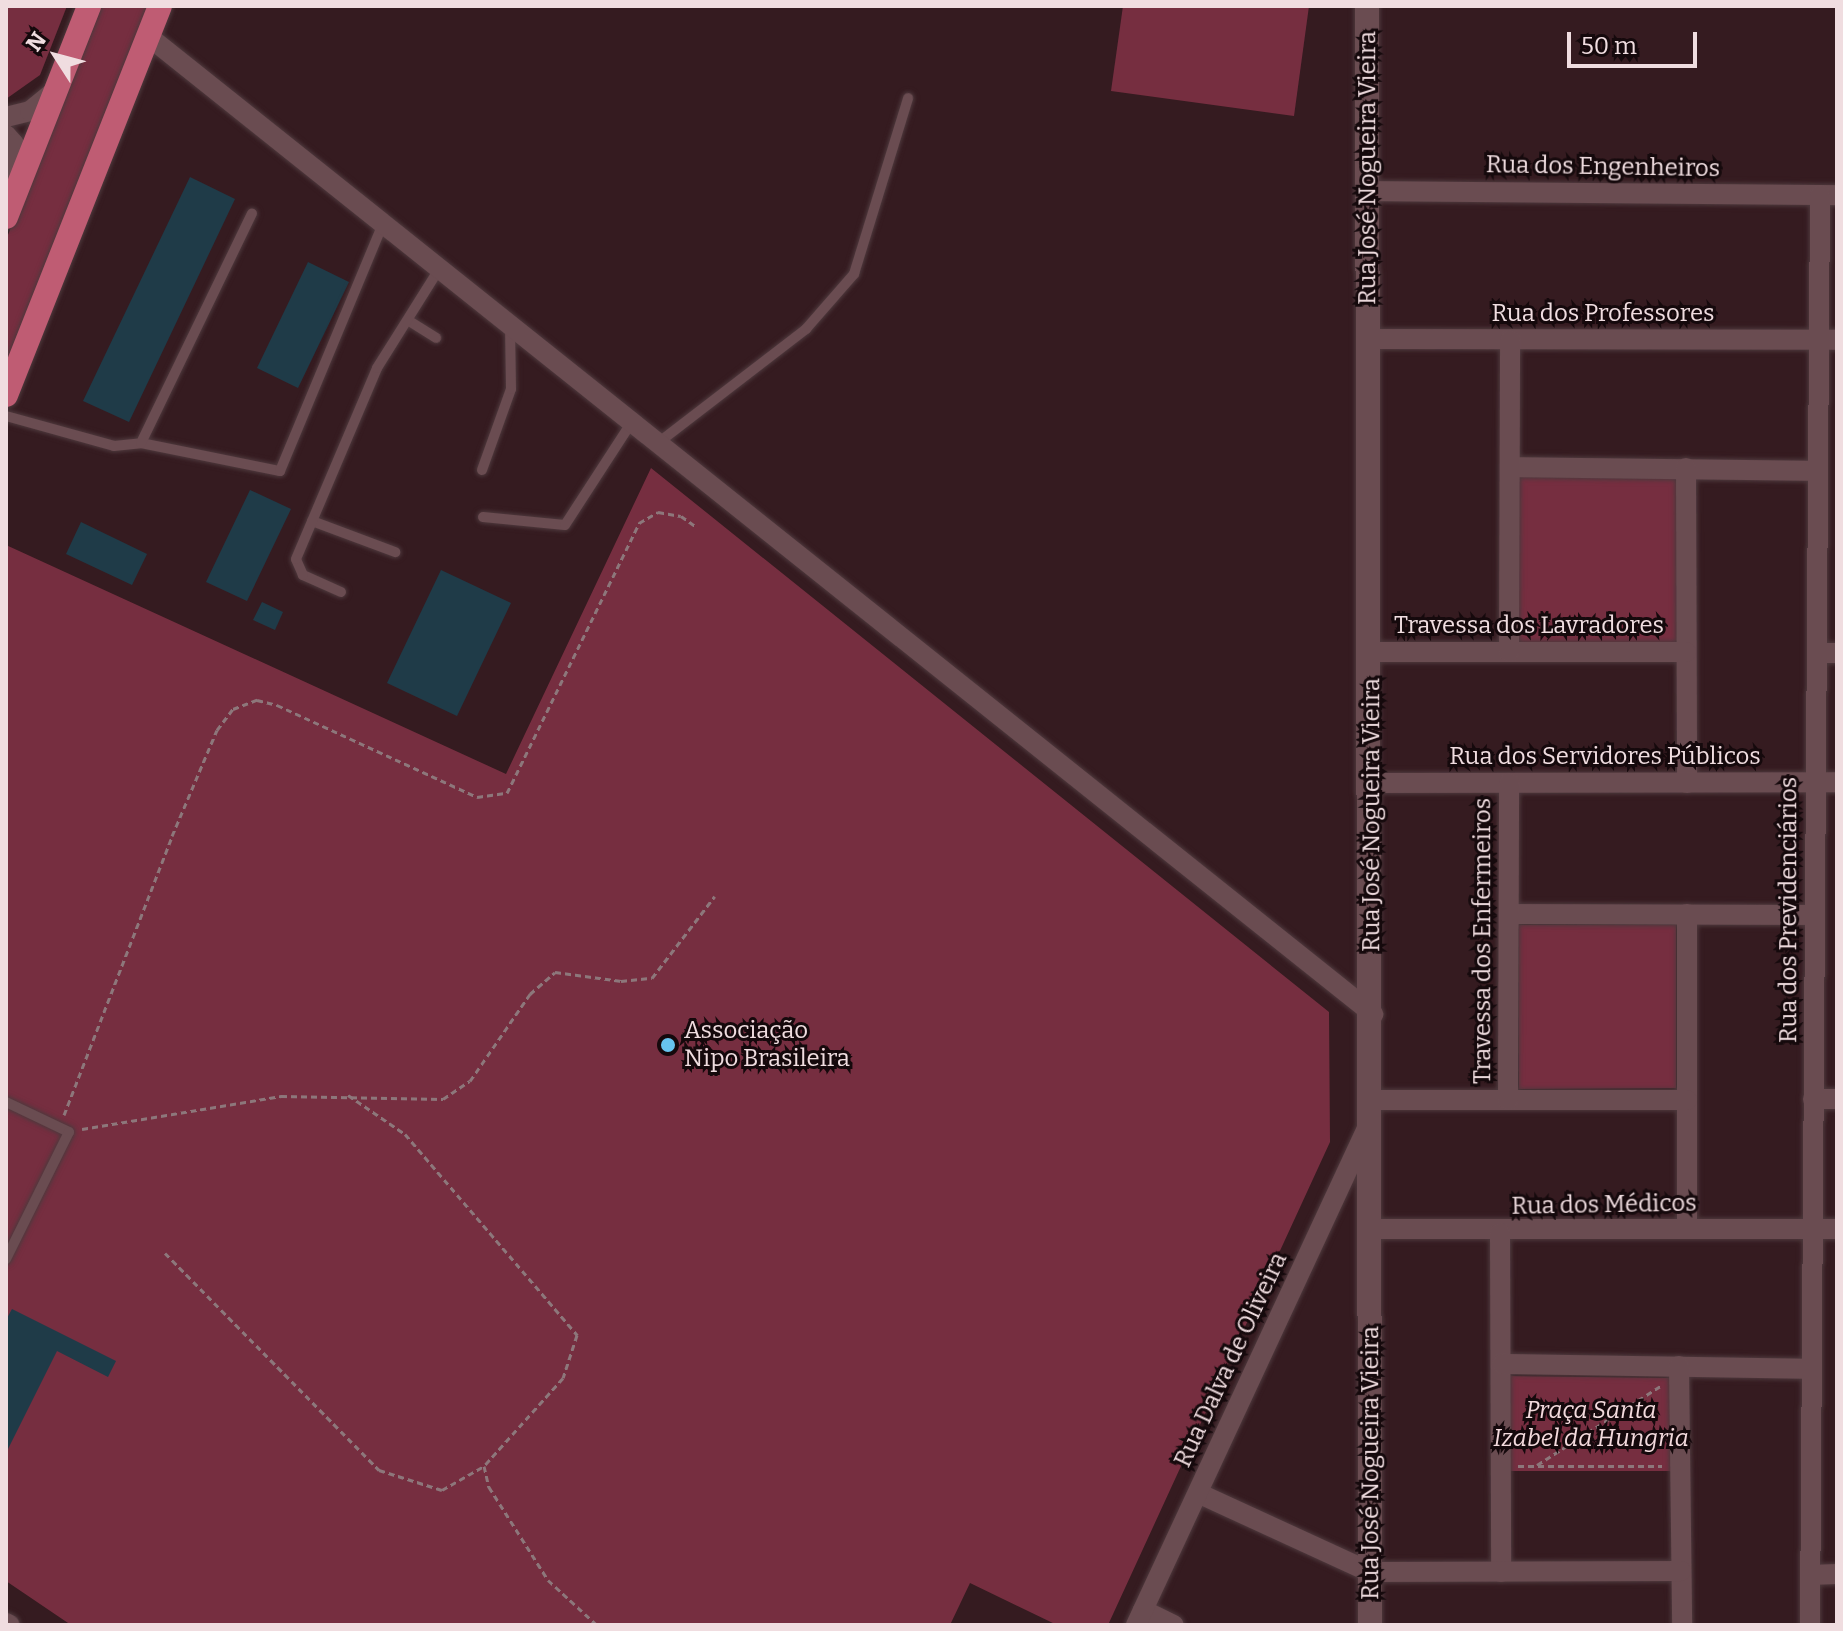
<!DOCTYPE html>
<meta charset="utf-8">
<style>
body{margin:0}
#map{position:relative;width:1843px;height:1631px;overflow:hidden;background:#351b20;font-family:Bitter,serif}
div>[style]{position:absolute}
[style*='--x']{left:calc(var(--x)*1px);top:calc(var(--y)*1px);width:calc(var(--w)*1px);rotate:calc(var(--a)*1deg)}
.green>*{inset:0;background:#762e40}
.building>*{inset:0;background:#1f3b48}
.path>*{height:3px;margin-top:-1.5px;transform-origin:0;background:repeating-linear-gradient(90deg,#8d777b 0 6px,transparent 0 10px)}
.roads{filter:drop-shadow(0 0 2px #4e393d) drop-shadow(0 0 2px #4e393d)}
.service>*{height:10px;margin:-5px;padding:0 5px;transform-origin:5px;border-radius:5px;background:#6a4c51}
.minor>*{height:20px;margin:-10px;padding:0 10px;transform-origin:10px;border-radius:10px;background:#6a4c51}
.tertiary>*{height:24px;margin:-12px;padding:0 12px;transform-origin:12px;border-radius:12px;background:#6a4c51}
.primary>*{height:24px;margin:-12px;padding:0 12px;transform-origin:12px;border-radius:12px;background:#bf5c73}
.dots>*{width:22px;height:22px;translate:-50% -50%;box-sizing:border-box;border:4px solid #15090c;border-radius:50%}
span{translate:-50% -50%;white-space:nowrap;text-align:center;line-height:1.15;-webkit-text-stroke:6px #15090c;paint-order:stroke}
.street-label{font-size:24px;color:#f0dde0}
.poi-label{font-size:24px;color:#f0dde0}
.left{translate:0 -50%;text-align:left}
.park-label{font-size:24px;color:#f3dadd;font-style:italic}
.frame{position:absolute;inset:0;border:8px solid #f0dde0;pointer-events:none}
.north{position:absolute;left:16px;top:16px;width:80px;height:80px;-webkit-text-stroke:6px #15090c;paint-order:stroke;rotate:306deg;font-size:22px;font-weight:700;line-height:32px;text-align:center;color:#f0dde0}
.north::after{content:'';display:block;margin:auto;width:28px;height:36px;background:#f0dde0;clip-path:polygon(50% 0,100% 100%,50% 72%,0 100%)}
.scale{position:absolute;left:1567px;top:32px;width:130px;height:36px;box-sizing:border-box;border:4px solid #f0dde0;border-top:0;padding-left:10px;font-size:24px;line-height:28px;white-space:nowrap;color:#f0dde0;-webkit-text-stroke:6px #15090c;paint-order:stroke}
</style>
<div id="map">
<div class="green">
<i style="clip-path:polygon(6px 6px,67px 6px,40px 75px,6px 99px)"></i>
<i style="clip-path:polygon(97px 6px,149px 6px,6px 369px,6px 240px)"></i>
<i style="clip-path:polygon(1123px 6px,1309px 6px,1294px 116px,1111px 91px)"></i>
<i style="clip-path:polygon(651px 468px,1329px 1012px,1330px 1142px,1108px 1625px,1057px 1625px,970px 1583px,950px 1625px,71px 1625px,6px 1581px,6px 545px,506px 774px)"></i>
<i style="clip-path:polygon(1519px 477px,1677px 478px,1677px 643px,1518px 642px)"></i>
<i style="clip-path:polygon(1519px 925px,1676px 925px,1676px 1088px,1519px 1089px)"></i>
<i style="clip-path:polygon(1510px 1376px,1670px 1378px,1672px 1471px,1511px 1471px)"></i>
</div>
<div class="building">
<i style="clip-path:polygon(190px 177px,235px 199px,129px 422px,83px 401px)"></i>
<i style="clip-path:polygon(308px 262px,349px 282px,298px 388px,257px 368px)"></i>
<i style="clip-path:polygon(250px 490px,291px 509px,247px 601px,206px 582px)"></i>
<i style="clip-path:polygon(81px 522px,147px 554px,132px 585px,66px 554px)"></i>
<i style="clip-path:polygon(441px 570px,511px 603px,457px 716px,387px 683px)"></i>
<i style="clip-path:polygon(262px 602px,283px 612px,275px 630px,253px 620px)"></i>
<i style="clip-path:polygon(12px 1309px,116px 1361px,108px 1377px,57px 1351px,6px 1453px,6px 1320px)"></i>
</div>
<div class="path">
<i style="--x:348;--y:1095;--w:69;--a:34.4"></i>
<i style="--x:405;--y:1134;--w:265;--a:49.4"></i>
<i style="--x:577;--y:1335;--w:45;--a:108"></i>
<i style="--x:563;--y:1378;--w:118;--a:131.9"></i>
<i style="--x:484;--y:1466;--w:22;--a:77"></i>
<i style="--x:489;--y:1487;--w:110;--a:57.6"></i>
<i style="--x:548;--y:1580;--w:67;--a:42.6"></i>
<i style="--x:64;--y:1115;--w:299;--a:-68.8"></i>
<i style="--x:172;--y:836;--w:115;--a:-67"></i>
<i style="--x:217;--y:730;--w:26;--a:-53"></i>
<i style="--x:233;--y:709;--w:26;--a:-21"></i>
<i style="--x:257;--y:700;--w:21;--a:14"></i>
<i style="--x:277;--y:705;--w:220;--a:24.7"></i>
<i style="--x:477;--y:797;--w:30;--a:-8"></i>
<i style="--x:507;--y:793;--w:301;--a:-63.9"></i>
<i style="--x:639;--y:523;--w:22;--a:-30"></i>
<i style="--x:658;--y:512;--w:23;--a:10"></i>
<i style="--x:681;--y:516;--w:19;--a:35"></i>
<i style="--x:82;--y:1129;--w:202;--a:-9.4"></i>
<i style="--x:281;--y:1096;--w:162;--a:1.1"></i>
<i style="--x:443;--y:1099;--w:32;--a:-34"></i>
<i style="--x:470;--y:1081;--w:106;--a:-55.4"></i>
<i style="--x:530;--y:994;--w:33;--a:-41"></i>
<i style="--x:555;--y:972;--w:67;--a:7.8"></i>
<i style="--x:621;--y:981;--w:31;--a:-6"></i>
<i style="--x:652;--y:978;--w:103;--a:-52.5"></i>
<i style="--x:165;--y:1253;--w:305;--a:45.4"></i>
<i style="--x:379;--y:1470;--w:66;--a:17.6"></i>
<i style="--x:442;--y:1490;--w:48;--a:-29.7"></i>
<i style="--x:1537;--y:1465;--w:148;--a:-32.6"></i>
<i style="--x:1518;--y:1466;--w:144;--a:0"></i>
</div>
<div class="roads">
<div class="service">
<i style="--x:409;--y:321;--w:32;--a:32"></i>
<i style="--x:6;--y:416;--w:112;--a:15.5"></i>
<i style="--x:114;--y:446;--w:27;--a:-6"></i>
<i style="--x:141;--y:443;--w:142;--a:11.4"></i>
<i style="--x:280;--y:471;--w:268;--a:-67.4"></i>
<i style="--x:141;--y:443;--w:255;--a:-64.2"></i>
<i style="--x:658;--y:443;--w:187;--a:-37.6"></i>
<i style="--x:806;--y:329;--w:73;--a:-48.9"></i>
<i style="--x:854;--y:274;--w:184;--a:-72.9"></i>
<i style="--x:482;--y:470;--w:86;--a:-70.3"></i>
<i style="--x:511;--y:389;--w:62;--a:-90.9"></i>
<i style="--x:483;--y:517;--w:82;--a:5.6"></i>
<i style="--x:565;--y:525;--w:123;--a:-57"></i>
<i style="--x:312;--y:521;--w:89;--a:20.5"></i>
<i style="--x:341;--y:592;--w:42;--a:-155.9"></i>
<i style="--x:303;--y:575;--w:17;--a:-114"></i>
<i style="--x:296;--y:559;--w:207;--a:-67"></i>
<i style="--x:377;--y:368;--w:117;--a:-57.9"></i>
<i style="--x:6;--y:1102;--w:70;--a:25.5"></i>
<i style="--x:69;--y:1132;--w:142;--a:116.4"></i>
</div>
<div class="minor">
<i style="--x:148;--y:36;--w:1568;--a:38.6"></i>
<i style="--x:6;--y:117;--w:25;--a:-14"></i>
<i style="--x:30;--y:111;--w:32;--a:-39"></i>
<i style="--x:6;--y:135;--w:12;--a:48"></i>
<i style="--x:14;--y:144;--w:40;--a:84.3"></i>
<i style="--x:1368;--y:191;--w:469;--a:0.5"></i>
<i style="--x:1369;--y:339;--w:468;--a:0.1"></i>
<i style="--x:1510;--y:467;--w:308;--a:0.7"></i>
<i style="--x:1686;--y:468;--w:315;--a:89.8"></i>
<i style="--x:1372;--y:652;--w:314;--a:0"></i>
<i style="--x:1509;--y:652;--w:312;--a:-89.8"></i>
<i style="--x:1817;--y:653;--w:20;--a:0"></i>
<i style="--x:1373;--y:783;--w:464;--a:-0.1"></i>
<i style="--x:1509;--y:914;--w:306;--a:0.2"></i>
<i style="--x:1687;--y:914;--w:315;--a:90"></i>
<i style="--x:1813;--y:1099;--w:24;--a:0"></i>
<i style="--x:1372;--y:1100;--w:315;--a:0"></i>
<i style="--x:1508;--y:1100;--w:317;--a:-89.8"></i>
<i style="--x:1372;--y:1229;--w:465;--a:0"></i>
<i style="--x:1500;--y:1233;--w:339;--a:89.8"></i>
<i style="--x:1502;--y:1364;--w:309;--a:0.9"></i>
<i style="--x:1679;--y:1366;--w:259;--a:89.3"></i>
<i style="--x:1198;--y:1493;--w:189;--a:24.7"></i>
<i style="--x:1370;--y:1572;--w:311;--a:-0.2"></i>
<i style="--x:1810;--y:1575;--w:27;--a:-2"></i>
<i style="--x:1143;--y:1610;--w:34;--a:26"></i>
<i style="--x:6;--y:1623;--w:4;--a:27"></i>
<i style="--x:1136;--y:1625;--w:553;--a:-65.06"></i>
<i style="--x:1810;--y:1625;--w:1430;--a:-89.6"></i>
</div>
<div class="tertiary">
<i style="--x:1367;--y:6;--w:1619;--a:89.89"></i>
</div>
<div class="primary">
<i style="--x:6;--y:217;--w:227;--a:-68.5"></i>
<i style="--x:6;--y:395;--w:418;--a:-68.4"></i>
</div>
</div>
<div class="dots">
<i style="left:668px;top:1045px;background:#67c4ef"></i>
</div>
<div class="street-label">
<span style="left:1603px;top:167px;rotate:1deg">Rua dos Engenheiros</span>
<span style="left:1368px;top:168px;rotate:-90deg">Rua José Nogueira Vieira</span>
<span style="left:1603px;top:314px">Rua dos Professores</span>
<span style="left:1529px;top:626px">Travessa dos Lavradores</span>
<span style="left:1605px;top:757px">Rua dos Servidores Públicos</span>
<span style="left:1372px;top:815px;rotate:-90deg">Rua José Nogueira Vieira</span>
<span style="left:1789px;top:910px;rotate:-90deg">Rua dos Previdenciários</span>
<span style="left:1483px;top:941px;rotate:-90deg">Travessa dos Enfermeiros</span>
<span style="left:1604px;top:1205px;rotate:-1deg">Rua dos Médicos</span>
<span style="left:1231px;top:1360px;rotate:-65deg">Rua Dalva de Oliveira</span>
<span style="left:1371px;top:1463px;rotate:-90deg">Rua José Nogueira Vieira</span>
</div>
<div class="poi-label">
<span class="left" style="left:684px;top:1045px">Associação<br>Nipo Brasileira</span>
</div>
<div class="park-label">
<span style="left:1591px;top:1425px">Praça Santa<br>Izabel da Hungria</span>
</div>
<div class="frame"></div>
<div class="north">N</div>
<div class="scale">50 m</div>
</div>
